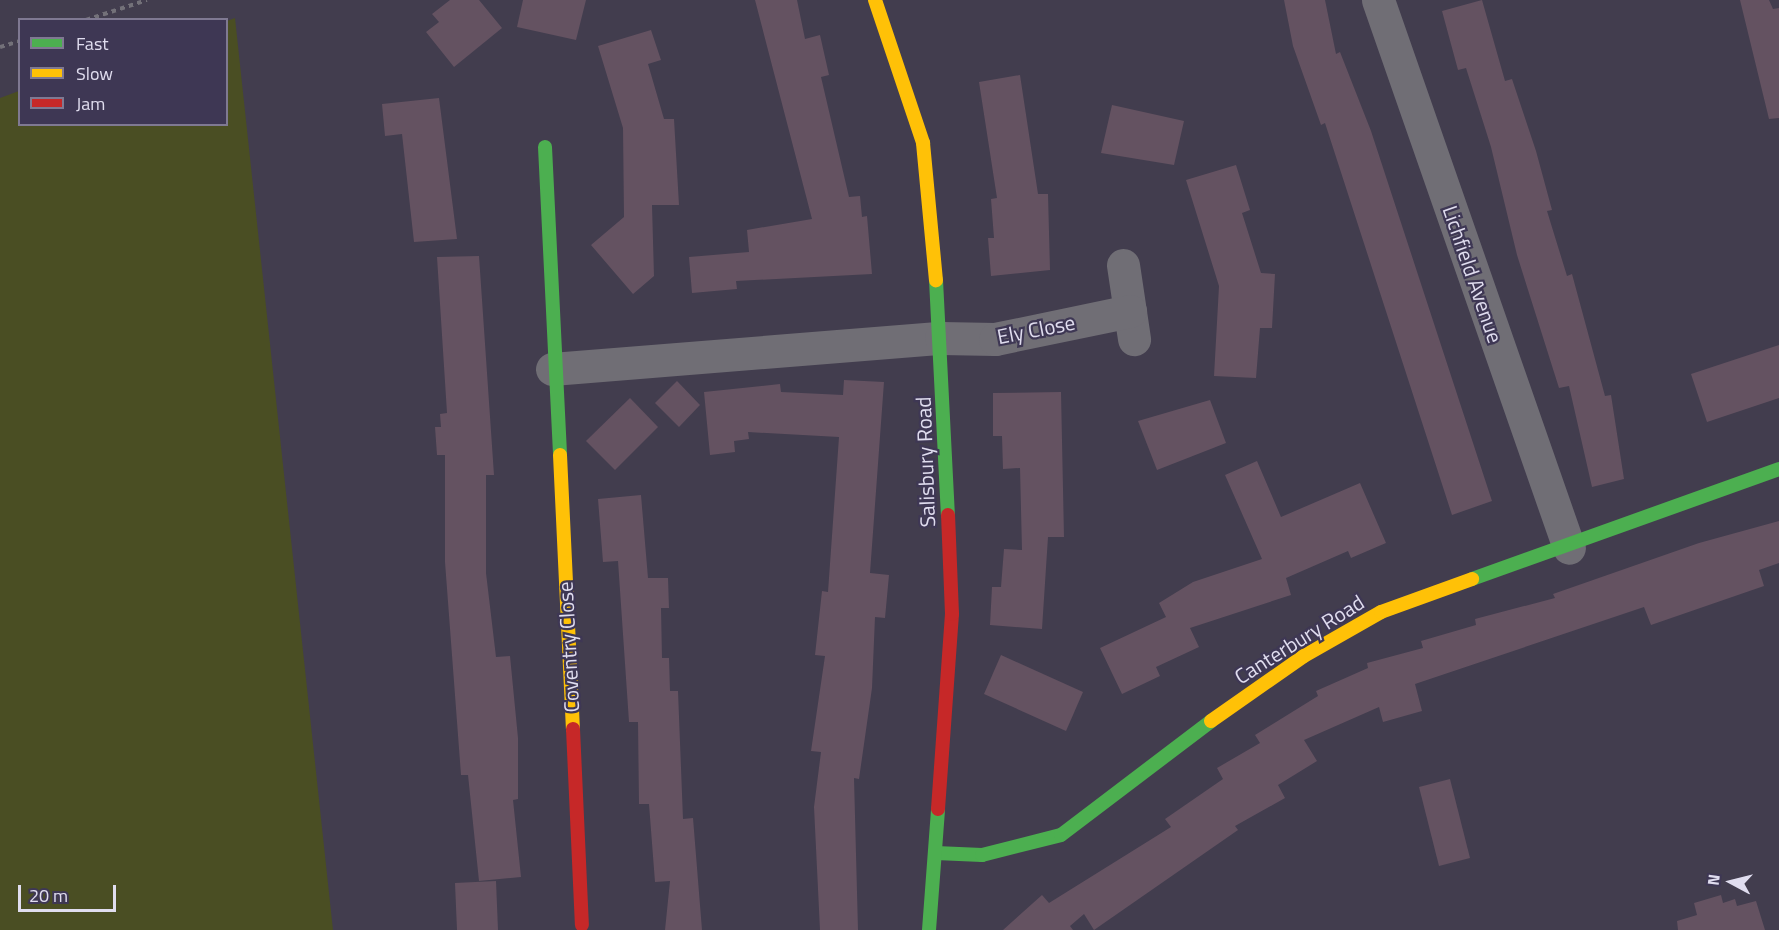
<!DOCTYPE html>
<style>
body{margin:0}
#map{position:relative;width:1779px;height:930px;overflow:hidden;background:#423d4e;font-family:"Titillium Web",sans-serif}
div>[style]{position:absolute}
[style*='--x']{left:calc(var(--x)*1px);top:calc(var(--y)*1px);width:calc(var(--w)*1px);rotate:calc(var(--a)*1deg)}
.green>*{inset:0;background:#4a4e23}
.building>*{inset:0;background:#645261}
.path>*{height:4px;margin-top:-2px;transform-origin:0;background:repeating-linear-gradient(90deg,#737179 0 4.5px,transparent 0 9px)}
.street>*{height:33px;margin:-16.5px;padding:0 16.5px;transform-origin:16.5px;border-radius:16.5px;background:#706e75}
.fast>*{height:14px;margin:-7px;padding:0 7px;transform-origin:7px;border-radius:7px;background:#4caf50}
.slow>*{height:14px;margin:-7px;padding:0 7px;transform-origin:7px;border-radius:7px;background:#ffc107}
.jam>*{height:14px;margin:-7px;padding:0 7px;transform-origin:7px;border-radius:7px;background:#c62828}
span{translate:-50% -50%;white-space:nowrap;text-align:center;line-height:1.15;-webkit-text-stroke:4.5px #3e3754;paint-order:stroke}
.street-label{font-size:21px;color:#e0ddef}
.legend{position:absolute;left:18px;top:18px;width:210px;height:108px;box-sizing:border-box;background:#3e3754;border:2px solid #7f7992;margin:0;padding:8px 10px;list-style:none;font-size:18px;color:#e0ddef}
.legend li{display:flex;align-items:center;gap:12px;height:30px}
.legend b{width:30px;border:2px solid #7f7992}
.north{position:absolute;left:1701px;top:852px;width:60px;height:60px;-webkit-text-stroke:4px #3e3754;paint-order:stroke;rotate:277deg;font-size:16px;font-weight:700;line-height:24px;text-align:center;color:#e0ddef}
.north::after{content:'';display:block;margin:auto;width:21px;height:27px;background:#e0ddef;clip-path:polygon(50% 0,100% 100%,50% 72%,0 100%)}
.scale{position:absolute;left:18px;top:885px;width:98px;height:27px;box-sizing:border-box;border:3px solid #e0ddef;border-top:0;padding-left:8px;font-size:18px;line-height:21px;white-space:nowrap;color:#e0ddef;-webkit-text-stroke:4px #3e3754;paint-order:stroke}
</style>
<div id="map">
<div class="green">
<i style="clip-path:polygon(235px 18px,333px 930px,0 930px,0 98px,19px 91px,20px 124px,226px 124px,227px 21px)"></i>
</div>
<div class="building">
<i style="clip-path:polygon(450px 0,479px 0,502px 28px,454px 67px,426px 32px,439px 22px,432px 14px)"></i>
<i style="clip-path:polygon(523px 0,586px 0,576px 40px,517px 27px)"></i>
<i style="clip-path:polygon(755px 0,797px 0,805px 39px,820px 35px,829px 75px,821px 77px,849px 197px,860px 196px,862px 217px,867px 216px,872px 274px,736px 281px,737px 289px,692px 293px,689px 257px,749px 252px,747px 230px,812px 219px)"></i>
<i style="clip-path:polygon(1284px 0,1325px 0,1336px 54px,1340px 52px,1371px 131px,1492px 501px,1452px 515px,1325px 123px,1321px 125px,1293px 46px)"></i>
<i style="clip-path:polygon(1482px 0,1505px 81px,1512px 79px,1536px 151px,1552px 210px,1547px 211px,1567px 276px,1572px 274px,1605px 396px,1611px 395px,1624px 479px,1592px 487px,1569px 386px,1559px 388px,1517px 255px,1491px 147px,1466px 68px,1458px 70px,1442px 11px)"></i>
<i style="clip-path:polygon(1740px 0,1769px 0,1773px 9px,1779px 8px,1779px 118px,1769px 119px)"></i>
<i style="clip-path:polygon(651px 30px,661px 60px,648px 64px,664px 119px,674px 119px,679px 205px,652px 205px,654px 276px,633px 294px,591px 245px,624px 217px,623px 128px,598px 46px)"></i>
<i style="clip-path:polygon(1020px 75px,1038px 194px,1048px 194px,1050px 270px,991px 276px,988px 238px,994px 238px,991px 199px,997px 198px,979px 82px)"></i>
<i style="clip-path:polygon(439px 98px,457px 239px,414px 242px,402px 134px,385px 136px,382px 104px)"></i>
<i style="clip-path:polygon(1112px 105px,1184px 121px,1174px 165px,1101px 153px)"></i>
<i style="clip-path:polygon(1236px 165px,1250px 210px,1242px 213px,1261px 273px,1275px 274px,1272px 328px,1260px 328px,1256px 378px,1214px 376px,1219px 286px,1186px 180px)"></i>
<i style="clip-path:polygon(479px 256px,494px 475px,486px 475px,486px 573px,496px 657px,510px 656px,518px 738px,518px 799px,513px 800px,521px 877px,479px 881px,468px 775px,461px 775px,445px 562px,445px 455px,437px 455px,435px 427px,441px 427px,440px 414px,447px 413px,437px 257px)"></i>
<i style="clip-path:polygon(1779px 345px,1779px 398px,1707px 422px,1691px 374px)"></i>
<i style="clip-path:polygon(844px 380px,884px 382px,870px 573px,889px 575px,885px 618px,875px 617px,872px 688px,859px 779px,854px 778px,858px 930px,820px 930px,814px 807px,821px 752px,811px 751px,825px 656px,815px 655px,822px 591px,828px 592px,839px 437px,748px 432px,749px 439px,734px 441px,735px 452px,710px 455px,704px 392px,780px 384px,781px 392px,843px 395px)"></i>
<i style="clip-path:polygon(677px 381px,700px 405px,679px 427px,655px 403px)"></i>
<i style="clip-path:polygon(1061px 392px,1064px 537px,1048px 537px,1042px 629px,990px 625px,992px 587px,1001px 587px,1004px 549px,1022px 550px,1020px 468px,1003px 469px,1002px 436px,993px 436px,993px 393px)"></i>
<i style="clip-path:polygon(630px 398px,658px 427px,615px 470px,586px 441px)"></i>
<i style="clip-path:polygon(1210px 400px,1226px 443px,1157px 470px,1138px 421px)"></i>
<i style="clip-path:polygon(1257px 461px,1281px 517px,1360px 483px,1386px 543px,1351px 558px,1348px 551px,1286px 578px,1291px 595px,1190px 628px,1199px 647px,1156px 667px,1160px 676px,1122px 694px,1100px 648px,1166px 617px,1159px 603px,1193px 582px,1262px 559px,1225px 475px)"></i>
<i style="clip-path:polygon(641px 495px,648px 578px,668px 578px,669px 608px,661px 608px,662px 658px,669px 658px,670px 691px,678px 691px,683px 819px,693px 818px,702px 930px,665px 930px,670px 881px,655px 882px,649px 804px,639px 804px,638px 722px,629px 722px,618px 561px,603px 562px,598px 499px)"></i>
<i style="clip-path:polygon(1779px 521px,1779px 563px,1759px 570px,1764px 586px,1651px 625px,1644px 607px,1415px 684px,1422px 711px,1383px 722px,1379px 707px,1304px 740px,1317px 761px,1278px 785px,1285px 798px,1235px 826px,1238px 830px,1094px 930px,1084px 914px,1070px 926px,1073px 930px,1003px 930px,1042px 895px,1049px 903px,1171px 827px,1165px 819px,1223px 779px,1217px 768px,1260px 743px,1255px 735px,1318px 696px,1316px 691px,1368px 668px,1367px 663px,1423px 648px,1421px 641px,1476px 625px,1475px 619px,1555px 598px,1553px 594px,1699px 543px)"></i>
<i style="clip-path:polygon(1001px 655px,1083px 692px,1066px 731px,984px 694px)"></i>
<i style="clip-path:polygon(1450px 779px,1470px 858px,1439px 866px,1419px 787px)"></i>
<i style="clip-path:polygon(496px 881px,498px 930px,457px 930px,455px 883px)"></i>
<i style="clip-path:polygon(1721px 895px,1723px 903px,1735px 899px,1737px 906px,1756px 901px,1765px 930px,1678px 930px,1677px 921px,1697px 915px,1694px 903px)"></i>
</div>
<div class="path">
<i style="--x:86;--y:20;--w:64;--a:-18.2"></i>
<i style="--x:0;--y:47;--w:21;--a:-17"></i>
</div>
<div class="street">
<i style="--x:1378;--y:0;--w:580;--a:70.78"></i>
<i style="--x:1123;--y:265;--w:75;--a:81.5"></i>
<i style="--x:552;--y:369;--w:390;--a:-4.6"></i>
<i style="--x:941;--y:338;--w:54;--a:1.1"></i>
<i style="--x:995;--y:339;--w:138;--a:-11.7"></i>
</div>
<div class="fast">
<i style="--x:545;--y:147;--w:308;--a:87.2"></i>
<i style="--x:936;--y:280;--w:235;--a:87.1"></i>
<i style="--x:1472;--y:579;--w:326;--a:-19.7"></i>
<i style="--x:936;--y:853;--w:46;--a:2.5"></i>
<i style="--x:982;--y:855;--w:81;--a:-14.2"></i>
<i style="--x:1061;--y:835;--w:188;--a:-37.2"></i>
<i style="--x:929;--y:930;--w:121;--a:-85.7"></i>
</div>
<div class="slow">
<i style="--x:875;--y:0;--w:151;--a:71.4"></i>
<i style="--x:923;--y:143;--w:138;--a:84.6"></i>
<i style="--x:560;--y:455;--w:274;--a:87.3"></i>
<i style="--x:1211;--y:721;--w:113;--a:-35"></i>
<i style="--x:1304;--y:656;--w:89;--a:-29.7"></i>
<i style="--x:1381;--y:612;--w:97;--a:-19.9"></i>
</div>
<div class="jam">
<i style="--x:573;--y:729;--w:196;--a:87.4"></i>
<i style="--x:938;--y:809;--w:196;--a:-85.9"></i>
<i style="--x:952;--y:614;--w:99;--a:-92.3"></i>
</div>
<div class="street-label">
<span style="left:1473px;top:274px;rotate:71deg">Lichfield Avenue</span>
<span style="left:1036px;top:329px;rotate:-11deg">Ely Close</span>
<span style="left:925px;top:462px;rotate:-92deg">Salisbury Road</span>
<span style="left:1299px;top:639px;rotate:-32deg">Canterbury Road</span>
<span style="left:568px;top:647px;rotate:-93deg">Coventry Close</span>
</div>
<ul class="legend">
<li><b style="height:8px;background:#4caf50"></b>Fast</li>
<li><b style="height:8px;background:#ffc107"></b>Slow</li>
<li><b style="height:8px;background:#c62828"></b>Jam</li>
</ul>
<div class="north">N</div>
<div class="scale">20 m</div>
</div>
